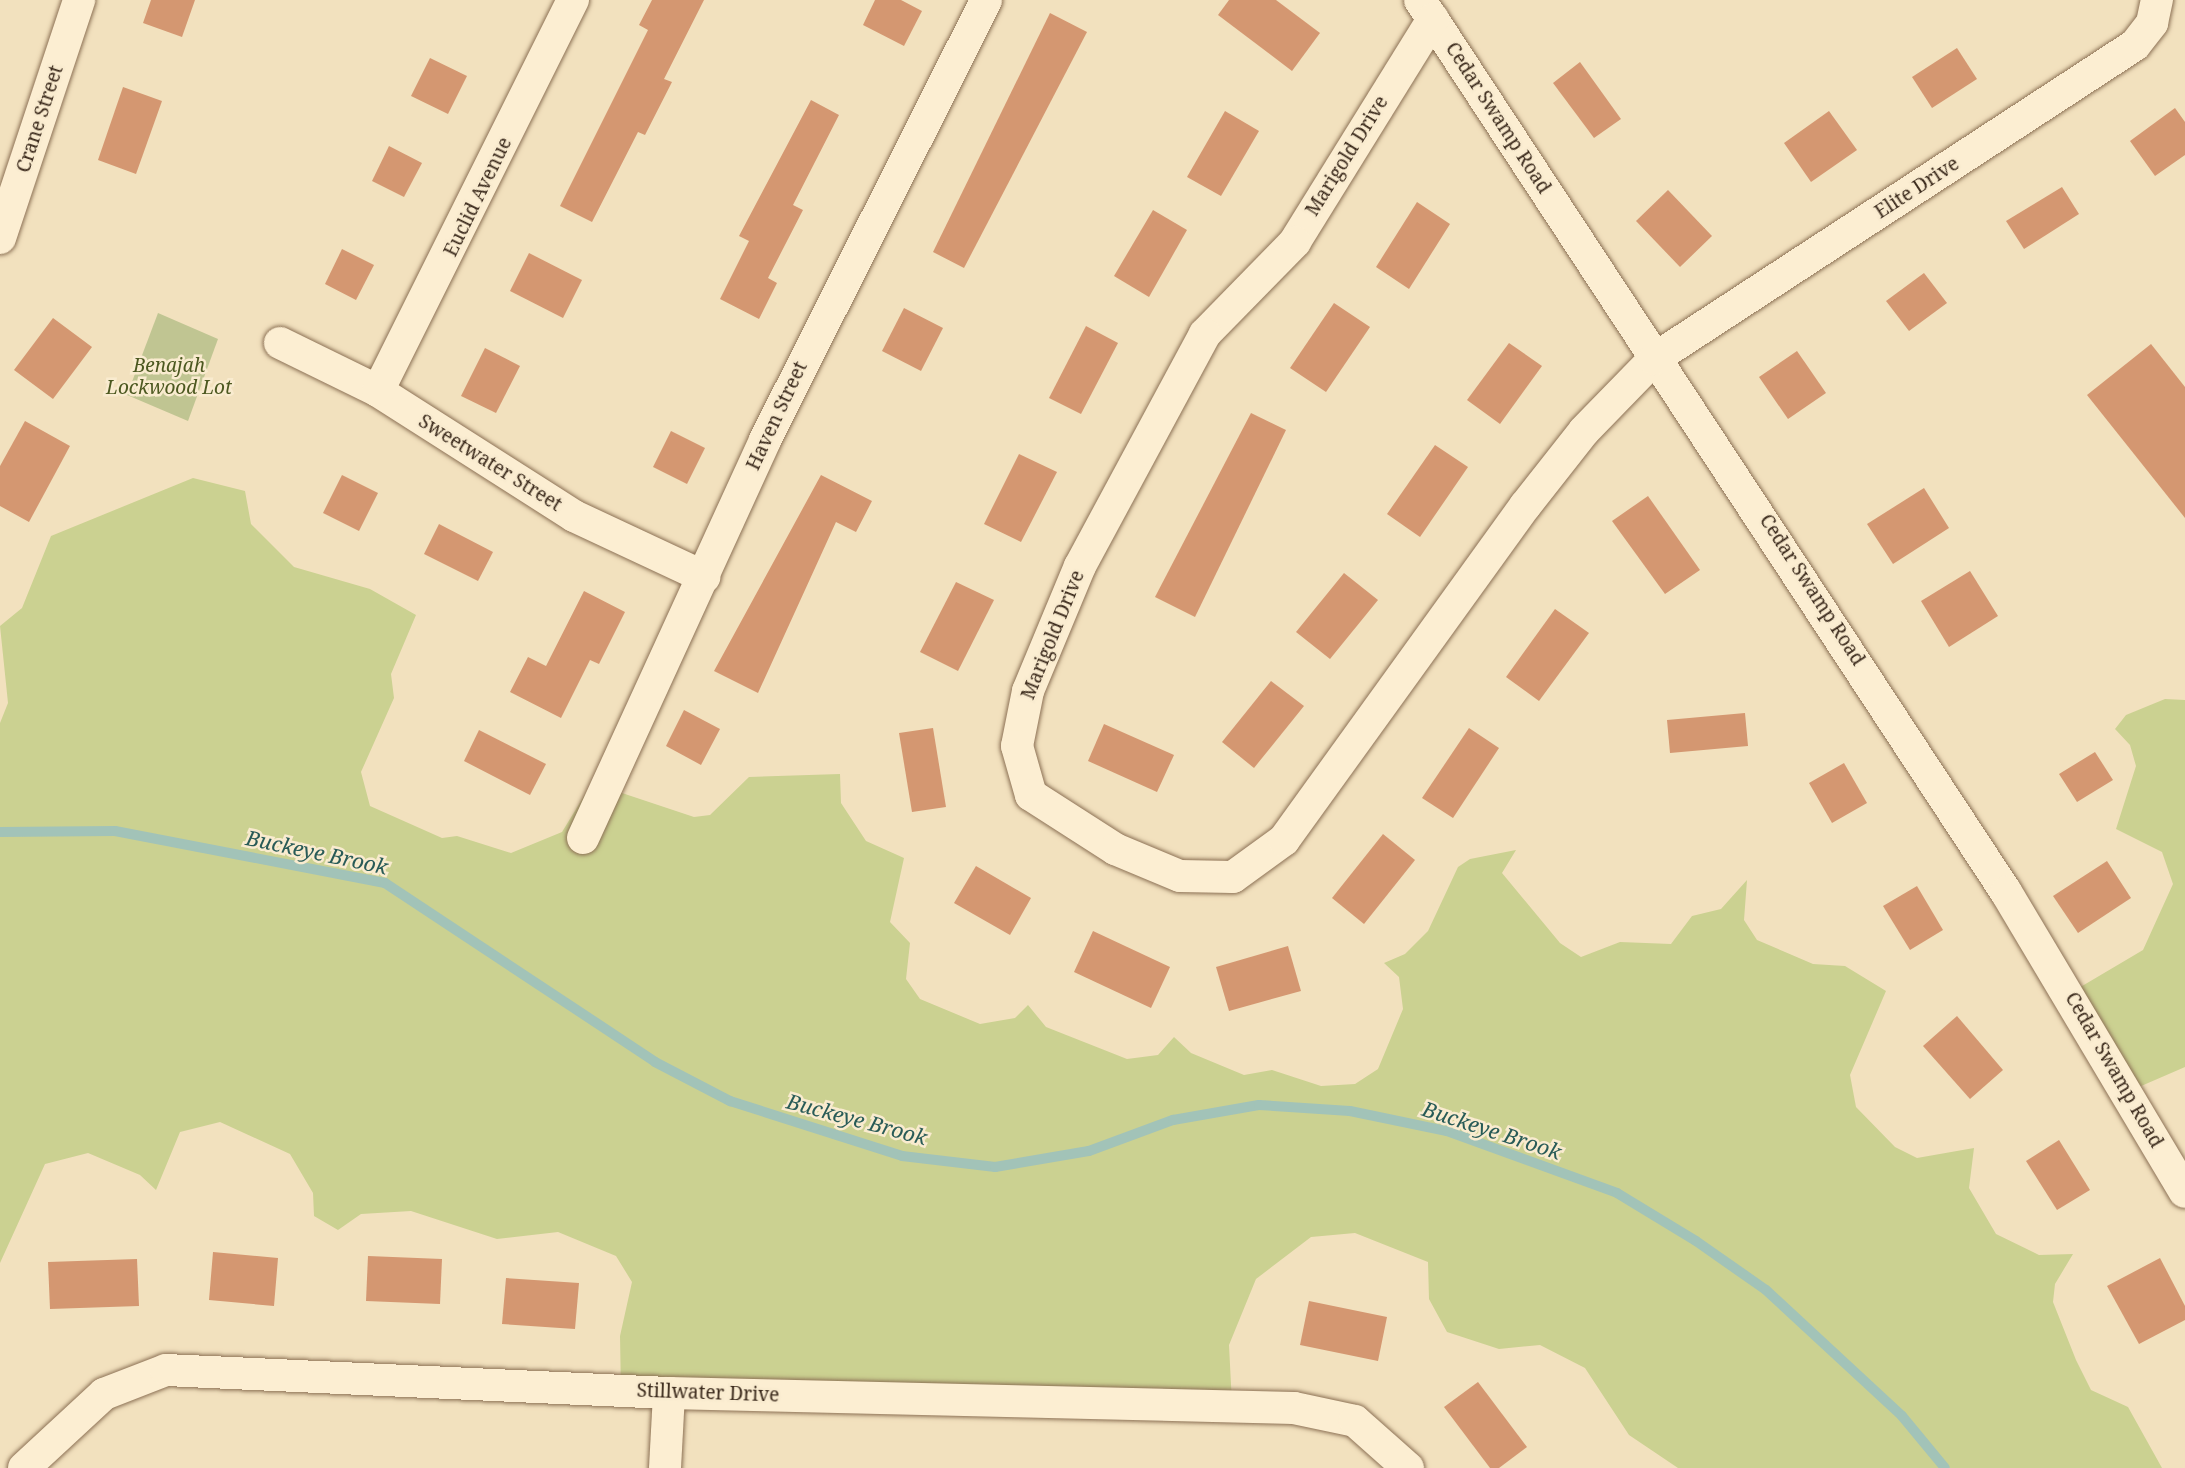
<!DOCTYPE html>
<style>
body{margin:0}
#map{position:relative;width:2185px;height:1468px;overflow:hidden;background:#f2e1be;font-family:"Noto Serif",serif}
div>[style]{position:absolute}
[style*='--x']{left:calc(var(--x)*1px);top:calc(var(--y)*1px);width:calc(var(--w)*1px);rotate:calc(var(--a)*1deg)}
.green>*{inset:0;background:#cbd191}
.cemetery>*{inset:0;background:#c0c592}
.stream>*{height:10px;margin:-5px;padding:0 5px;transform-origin:5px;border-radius:5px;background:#a2c3b8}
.building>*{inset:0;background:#d49771}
.roads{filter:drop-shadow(0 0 2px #8c7155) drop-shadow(0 0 2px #8c7155)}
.minor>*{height:32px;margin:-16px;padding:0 16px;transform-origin:16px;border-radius:16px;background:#fceed2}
span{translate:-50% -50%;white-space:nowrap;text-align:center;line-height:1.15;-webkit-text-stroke:5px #f9ebcf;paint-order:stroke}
.street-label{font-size:19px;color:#3a291b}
.park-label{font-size:19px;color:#4c5820;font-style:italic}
.water-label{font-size:21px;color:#295b57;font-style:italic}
</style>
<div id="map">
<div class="green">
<i style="clip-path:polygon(193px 478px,245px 491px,251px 524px,294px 567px,370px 589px,416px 615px,391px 674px,394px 698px,361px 772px,370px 806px,442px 838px,457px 836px,511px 853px,562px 832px,592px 783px,694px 817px,710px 815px,749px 777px,840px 774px,841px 803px,866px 841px,904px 858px,890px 922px,910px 943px,906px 979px,920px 999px,980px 1024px,1015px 1018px,1028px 1005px,1046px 1027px,1127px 1059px,1158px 1055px,1174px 1037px,1191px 1053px,1244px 1075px,1272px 1070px,1321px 1086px,1355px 1084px,1378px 1069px,1403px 1009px,1399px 977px,1384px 963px,1405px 954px,1428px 931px,1458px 867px,1470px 859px,1516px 850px,1502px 873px,1560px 943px,1581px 957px,1620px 942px,1671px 944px,1692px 916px,1721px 909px,1747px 880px,1744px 920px,1757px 940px,1813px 964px,1845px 966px,1886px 991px,1850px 1075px,1856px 1107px,1895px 1147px,1917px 1158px,1974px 1148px,1969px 1188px,1996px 1234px,2039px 1255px,2073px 1254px,2055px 1284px,2053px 1302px,2076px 1360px,2091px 1390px,2128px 1407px,2162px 1468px,1678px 1468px,1629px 1435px,1585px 1368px,1540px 1345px,1499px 1349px,1447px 1332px,1429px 1299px,1428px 1262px,1355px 1233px,1311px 1237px,1256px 1279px,1229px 1345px,1232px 1404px,621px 1392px,620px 1336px,632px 1282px,616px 1256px,558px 1232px,497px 1239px,411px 1211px,361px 1214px,338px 1230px,314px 1216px,313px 1193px,290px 1154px,220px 1122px,180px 1132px,156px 1190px,140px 1175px,88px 1153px,45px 1164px,0 1263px,0 723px,8px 703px,0 626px,22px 608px,51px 536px)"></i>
<i style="clip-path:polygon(2165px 699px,2185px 700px,2185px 1067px,2125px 1093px,2072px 992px,2143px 950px,2173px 884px,2162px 852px,2116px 829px,2136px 766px,2130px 745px,2115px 729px,2126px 715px)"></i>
</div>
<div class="cemetery">
<i style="clip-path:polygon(158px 313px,218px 339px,188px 421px,127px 395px)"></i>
</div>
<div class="stream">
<i style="--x:0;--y:832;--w:115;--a:-0.5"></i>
<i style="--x:115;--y:831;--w:275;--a:10.9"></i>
<i style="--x:385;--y:883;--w:324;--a:33.5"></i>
<i style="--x:655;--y:1062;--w:85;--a:27.5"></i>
<i style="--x:730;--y:1101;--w:181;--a:17.7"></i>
<i style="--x:902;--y:1156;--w:94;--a:6.7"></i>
<i style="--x:995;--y:1167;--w:95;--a:-9.7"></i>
<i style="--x:1089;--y:1151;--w:90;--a:-20.3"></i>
<i style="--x:1173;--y:1120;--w:87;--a:-9.9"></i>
<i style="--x:1259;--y:1105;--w:91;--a:3.8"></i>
<i style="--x:1350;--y:1111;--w:99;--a:11.7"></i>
<i style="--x:1447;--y:1131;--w:181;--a:20"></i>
<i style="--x:1617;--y:1193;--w:92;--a:31.3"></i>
<i style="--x:1696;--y:1241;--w:85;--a:35"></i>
<i style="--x:1766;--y:1290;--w:185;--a:42.8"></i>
<i style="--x:1902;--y:1416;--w:67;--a:50.4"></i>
</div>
<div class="building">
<i style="clip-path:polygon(151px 0,195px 0,182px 37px,143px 23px)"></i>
<i style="clip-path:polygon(652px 0,704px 0,664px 79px,672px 82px,645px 135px,638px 132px,592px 222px,560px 206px,648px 30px,639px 25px)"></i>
<i style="clip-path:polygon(875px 0,901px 0,922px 11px,904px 46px,863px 25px)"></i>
<i style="clip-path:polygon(1229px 0,1276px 0,1320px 33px,1292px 71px,1218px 15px)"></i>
<i style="clip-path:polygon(1050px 13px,1087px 32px,964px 268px,933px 252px)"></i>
<i style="clip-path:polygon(1957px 48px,1977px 79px,1932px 108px,1912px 77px)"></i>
<i style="clip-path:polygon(430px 58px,467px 76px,448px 114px,411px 96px)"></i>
<i style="clip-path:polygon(1580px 62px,1621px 119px,1594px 138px,1553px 83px)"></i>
<i style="clip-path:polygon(123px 87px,162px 101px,136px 174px,98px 160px)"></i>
<i style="clip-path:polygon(811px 100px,839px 115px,793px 205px,803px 210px,768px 278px,777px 283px,759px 319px,720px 299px,749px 241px,739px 236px)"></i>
<i style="clip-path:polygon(2175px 108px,2185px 122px,2185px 155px,2155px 176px,2130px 141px)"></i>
<i style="clip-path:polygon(1225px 111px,1259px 131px,1221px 196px,1187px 177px)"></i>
<i style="clip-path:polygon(1829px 111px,1857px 150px,1811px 182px,1784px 143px)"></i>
<i style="clip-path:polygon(389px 146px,422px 163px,404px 197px,372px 181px)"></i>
<i style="clip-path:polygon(2062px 187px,2079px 214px,2024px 249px,2006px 221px)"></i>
<i style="clip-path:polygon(1668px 190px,1712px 236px,1680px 267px,1636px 221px)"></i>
<i style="clip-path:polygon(1417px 202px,1450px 224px,1409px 289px,1376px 267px)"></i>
<i style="clip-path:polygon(1153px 210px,1187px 230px,1149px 297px,1114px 276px)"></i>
<i style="clip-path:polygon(342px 249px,374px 265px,356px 300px,325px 284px)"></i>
<i style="clip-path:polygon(529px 253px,582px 280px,563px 318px,510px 291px)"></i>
<i style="clip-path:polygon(1924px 273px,1947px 303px,1909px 331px,1886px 301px)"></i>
<i style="clip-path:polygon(1334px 303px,1370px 327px,1326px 392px,1290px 368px)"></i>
<i style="clip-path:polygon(904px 308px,943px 328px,921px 371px,882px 351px)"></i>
<i style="clip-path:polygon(53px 318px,92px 347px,53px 399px,14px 370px)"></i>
<i style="clip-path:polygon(1086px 326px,1118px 343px,1081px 414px,1049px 398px)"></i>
<i style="clip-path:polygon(1509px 343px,1542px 366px,1500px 424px,1467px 400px)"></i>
<i style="clip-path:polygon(2151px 344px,2185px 387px,2185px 518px,2087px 395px)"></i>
<i style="clip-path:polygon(485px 348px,520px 366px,496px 413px,461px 396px)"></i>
<i style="clip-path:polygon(1797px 351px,1826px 393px,1788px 419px,1759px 377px)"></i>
<i style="clip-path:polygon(1251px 413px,1286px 430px,1195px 617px,1155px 597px)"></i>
<i style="clip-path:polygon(25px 421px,70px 446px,29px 522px,0 506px,0 466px)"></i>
<i style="clip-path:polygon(671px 431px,705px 448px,687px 484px,653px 467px)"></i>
<i style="clip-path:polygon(1435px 445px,1468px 467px,1420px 537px,1387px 514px)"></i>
<i style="clip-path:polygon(1019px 454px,1057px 472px,1021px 542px,984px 524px)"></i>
<i style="clip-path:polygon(342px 475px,378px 493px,359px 531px,323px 513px)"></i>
<i style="clip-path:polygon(821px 475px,872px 501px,856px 532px,836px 522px,758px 693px,714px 671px)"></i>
<i style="clip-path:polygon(1924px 488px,1949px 528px,1893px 564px,1867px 524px)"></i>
<i style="clip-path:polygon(1648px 496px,1700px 570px,1665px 594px,1612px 521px)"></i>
<i style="clip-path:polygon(439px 524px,493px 552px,478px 581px,424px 554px)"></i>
<i style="clip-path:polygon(1970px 571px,1998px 616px,1949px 647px,1921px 601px)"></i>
<i style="clip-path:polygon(1344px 573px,1378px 600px,1330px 659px,1296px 632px)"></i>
<i style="clip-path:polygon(956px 582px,994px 600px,958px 671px,920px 652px)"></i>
<i style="clip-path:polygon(584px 591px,625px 612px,599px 664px,590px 660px,561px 718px,510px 692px,528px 657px,546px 666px)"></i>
<i style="clip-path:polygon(1555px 609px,1589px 633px,1539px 701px,1506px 677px)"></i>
<i style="clip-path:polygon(1271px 681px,1304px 706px,1254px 768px,1222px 742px)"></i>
<i style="clip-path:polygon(684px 710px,720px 729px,701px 765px,666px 746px)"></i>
<i style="clip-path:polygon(1745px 713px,1748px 746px,1670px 753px,1667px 720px)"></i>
<i style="clip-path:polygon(1104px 724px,1174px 755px,1157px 792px,1088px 761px)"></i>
<i style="clip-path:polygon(933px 728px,946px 807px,912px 812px,899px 733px)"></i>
<i style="clip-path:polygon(1469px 728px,1499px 748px,1453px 818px,1422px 798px)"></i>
<i style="clip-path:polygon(479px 730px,546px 764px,530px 795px,464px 761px)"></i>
<i style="clip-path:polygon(2095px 752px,2113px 780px,2077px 802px,2059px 774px)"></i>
<i style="clip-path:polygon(1844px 763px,1867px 803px,1832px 823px,1809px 783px)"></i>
<i style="clip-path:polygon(1383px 834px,1415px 860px,1364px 924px,1332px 898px)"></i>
<i style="clip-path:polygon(2107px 861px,2131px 898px,2078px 933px,2053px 896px)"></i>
<i style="clip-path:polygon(976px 866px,1031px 898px,1010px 935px,954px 903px)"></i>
<i style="clip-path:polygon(1917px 886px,1943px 930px,1910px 950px,1883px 906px)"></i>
<i style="clip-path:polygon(1093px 931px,1170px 967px,1151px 1008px,1074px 972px)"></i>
<i style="clip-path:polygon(1288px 946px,1301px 991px,1229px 1011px,1216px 967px)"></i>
<i style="clip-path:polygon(1957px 1016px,2003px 1070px,1970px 1099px,1923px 1046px)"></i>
<i style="clip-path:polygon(2059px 1140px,2090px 1190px,2057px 1210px,2026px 1161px)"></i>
<i style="clip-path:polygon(213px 1252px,278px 1258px,274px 1306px,209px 1300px)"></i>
<i style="clip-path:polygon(368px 1256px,442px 1259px,440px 1304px,366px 1301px)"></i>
<i style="clip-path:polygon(2160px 1258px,2185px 1306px,2185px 1320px,2139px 1344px,2107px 1286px)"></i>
<i style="clip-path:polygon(137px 1259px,139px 1306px,50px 1309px,48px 1262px)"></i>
<i style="clip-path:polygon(506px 1278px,579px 1283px,575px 1329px,502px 1324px)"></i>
<i style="clip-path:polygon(1309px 1301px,1387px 1317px,1378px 1361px,1300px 1345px)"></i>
<i style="clip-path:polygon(1478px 1382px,1527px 1447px,1499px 1468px,1490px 1468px,1444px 1407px)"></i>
</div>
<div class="roads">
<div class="minor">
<i style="--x:1420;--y:0;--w:1067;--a:56.7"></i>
<i style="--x:2006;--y:892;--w:349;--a:59.2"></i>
<i style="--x:1433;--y:19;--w:262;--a:121.8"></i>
<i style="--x:1295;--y:242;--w:129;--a:134.4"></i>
<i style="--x:1205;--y:334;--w:264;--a:118.3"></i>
<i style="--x:1080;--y:566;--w:135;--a:112.6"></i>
<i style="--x:1028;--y:691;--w:56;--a:101.3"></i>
<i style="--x:1017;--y:746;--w:51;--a:74.1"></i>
<i style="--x:1031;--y:795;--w:100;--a:32.7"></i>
<i style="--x:1115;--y:849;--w:70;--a:22.6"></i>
<i style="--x:1180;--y:876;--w:53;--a:1.1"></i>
<i style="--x:1233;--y:877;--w:63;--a:-36"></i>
<i style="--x:1284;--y:840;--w:412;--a:-54.2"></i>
<i style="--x:1525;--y:506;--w:95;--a:-51.8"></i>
<i style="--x:1584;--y:431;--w:100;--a:-45.8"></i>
<i style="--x:1654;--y:359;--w:574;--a:-33.14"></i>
<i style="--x:2135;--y:45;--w:28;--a:-52"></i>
<i style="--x:2152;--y:23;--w:24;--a:-78"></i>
<i style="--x:0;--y:238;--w:251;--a:-71.6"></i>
<i style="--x:280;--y:343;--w:109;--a:26.1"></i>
<i style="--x:378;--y:391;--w:232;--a:32.5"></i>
<i style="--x:574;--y:516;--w:144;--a:25.1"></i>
<i style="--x:378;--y:391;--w:437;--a:-63.5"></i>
<i style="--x:583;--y:838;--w:438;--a:-65.4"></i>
<i style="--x:765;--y:440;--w:492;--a:-63.3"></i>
<i style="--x:24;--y:1468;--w:109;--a:-42.8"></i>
<i style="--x:104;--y:1394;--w:66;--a:-21.2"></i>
<i style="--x:166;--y:1370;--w:504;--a:2.62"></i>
<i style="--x:669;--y:1393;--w:625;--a:1.37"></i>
<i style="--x:1294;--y:1408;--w:62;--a:12"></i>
<i style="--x:1355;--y:1421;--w:71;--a:41.6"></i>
<i style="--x:665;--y:1468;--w:75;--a:-86.9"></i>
</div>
</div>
<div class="street-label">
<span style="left:1498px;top:118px;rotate:57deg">Cedar Swamp Road</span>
<span style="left:40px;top:119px;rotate:-72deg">Crane Street</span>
<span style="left:1347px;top:156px;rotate:-58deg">Marigold Drive</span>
<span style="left:1917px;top:188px;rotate:-33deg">Elite Drive</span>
<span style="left:478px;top:197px;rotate:-64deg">Euclid Avenue</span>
<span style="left:777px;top:416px;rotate:-65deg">Haven Street</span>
<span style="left:490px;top:463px;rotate:32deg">Sweetwater Street</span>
<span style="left:1812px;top:590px;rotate:57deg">Cedar Swamp Road</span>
<span style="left:1053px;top:635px;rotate:-68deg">Marigold Drive</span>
<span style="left:2114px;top:1070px;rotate:60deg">Cedar Swamp Road</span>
<span style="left:708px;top:1393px;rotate:2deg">Stillwater Drive</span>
</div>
<div class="park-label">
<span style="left:169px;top:377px">Benajah<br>Lockwood Lot</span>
</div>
<div class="water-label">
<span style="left:317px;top:852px;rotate:12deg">Buckeye Brook</span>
<span style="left:857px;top:1119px;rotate:15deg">Buckeye Brook</span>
<span style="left:1492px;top:1130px;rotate:18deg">Buckeye Brook</span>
</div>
</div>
